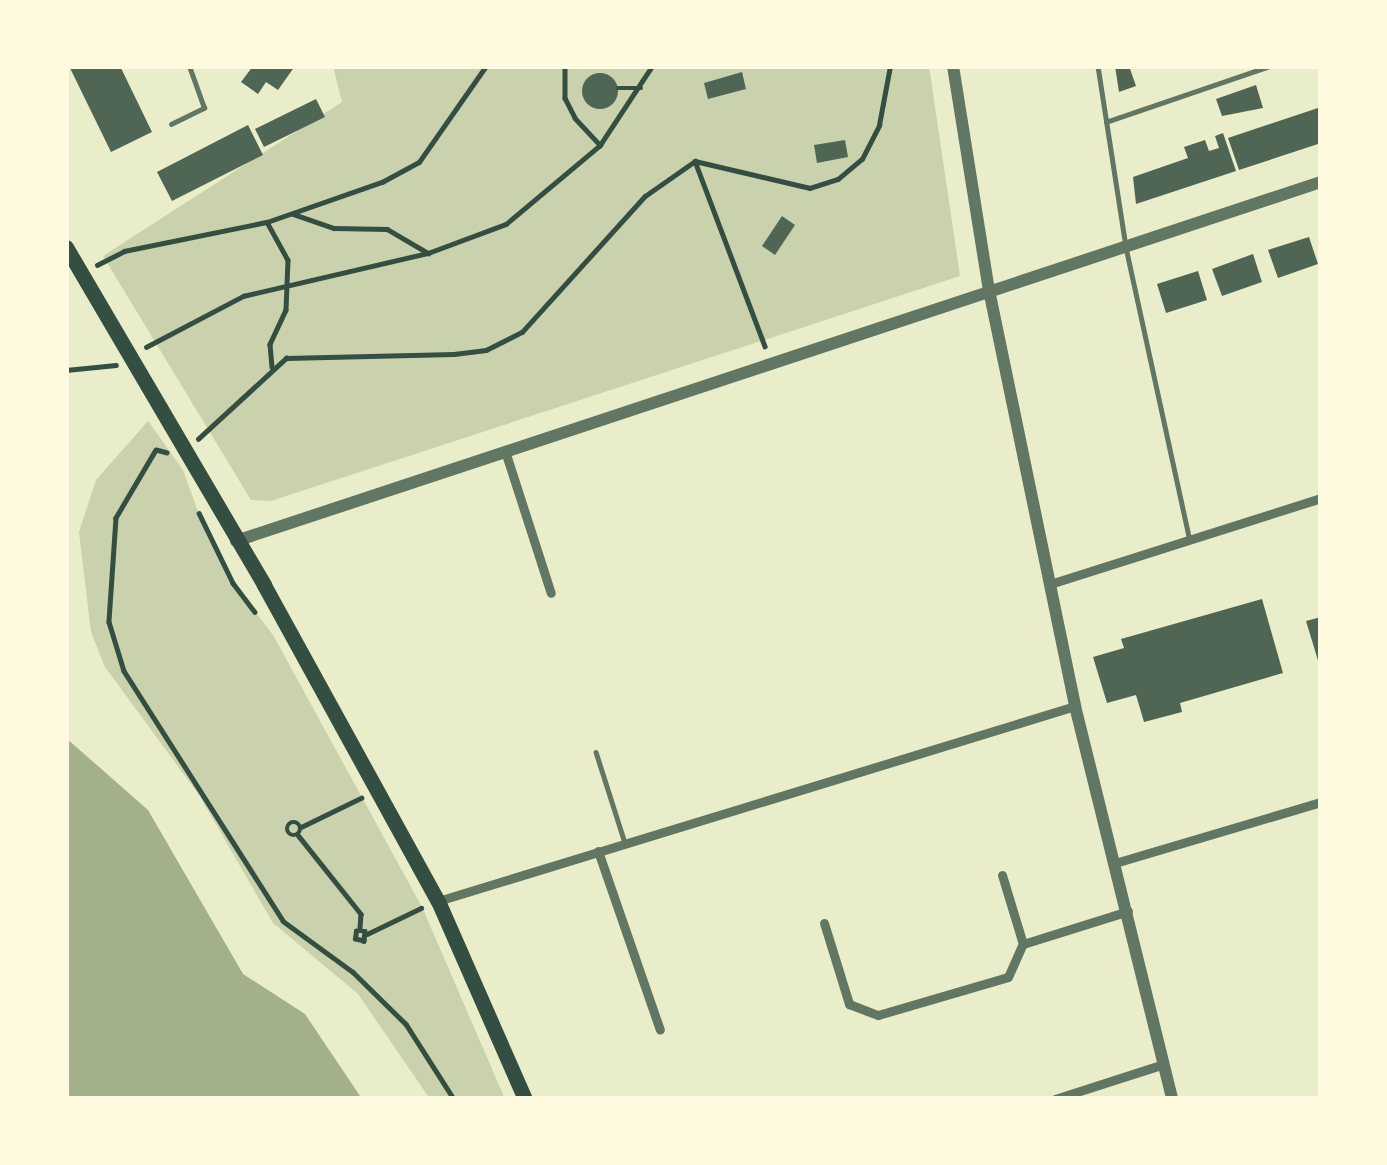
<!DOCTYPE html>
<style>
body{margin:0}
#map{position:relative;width:1387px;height:1165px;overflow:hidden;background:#e9edc9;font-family:"IBM Plex Sans",sans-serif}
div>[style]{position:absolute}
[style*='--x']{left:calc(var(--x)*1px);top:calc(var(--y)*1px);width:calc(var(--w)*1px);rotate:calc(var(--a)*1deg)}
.green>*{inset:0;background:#cad2ad}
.water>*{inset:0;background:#a3b18a}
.building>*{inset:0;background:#4f6655}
.round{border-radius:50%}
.path>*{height:4.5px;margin:-2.25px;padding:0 2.25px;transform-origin:2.25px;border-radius:2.25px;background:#344e41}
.path>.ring{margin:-2.25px;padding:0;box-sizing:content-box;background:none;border:4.5px solid #344e41;border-radius:50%}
.service>*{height:4.5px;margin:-2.25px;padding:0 2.25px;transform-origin:2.25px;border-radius:2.25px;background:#617663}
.minor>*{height:9px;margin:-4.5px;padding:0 4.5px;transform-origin:4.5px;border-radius:4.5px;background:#617663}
.tertiary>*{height:12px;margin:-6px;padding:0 6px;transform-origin:6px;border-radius:6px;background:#617663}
.primary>*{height:15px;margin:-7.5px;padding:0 7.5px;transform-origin:7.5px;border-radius:7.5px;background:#344e41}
span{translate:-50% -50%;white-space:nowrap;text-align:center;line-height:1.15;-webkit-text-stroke:9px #fefae0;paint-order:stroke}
.frame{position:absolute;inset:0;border:69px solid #fefae0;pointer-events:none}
</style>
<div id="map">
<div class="green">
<i style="clip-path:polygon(333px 66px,929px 66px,960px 276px,271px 501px,251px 500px,103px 256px,342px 102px)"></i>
<i style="clip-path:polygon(148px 421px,183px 470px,206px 534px,233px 583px,273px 635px,422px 907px,505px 1099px,430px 1099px,358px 994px,273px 923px,199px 795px,105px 667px,91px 632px,79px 532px,96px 480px)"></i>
</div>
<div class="water">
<i style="clip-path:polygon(66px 738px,148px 810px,243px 974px,305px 1014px,362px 1099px,66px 1099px)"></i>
</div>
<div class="building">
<i style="clip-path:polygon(69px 66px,120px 66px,152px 132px,111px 152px)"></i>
<i style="clip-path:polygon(253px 66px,295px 66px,278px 90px,266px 82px,258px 94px,241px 82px)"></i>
<i style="clip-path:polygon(1115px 66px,1129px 66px,1136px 86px,1119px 92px)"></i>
<i style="clip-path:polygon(742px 72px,746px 89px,708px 99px,704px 83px)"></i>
<i class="round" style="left:582px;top:73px;width:36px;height:36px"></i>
<i style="clip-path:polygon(1256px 85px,1263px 108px,1222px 116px,1216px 99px)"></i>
<i style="clip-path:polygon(316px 99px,325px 117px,264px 147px,255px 129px)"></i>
<i style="clip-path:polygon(1321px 107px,1321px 143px,1239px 170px,1228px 138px)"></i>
<i style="clip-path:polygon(248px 125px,263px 155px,172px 201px,157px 172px)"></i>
<i style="clip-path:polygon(1223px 133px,1236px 171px,1136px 204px,1133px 177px,1188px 158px,1184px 147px,1205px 140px,1209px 151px,1219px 148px,1215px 136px)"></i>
<i style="clip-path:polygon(845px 140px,848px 157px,817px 163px,814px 145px)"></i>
<i style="clip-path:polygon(782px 216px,795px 225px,775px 255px,762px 246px)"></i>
<i style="clip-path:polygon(1309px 237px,1318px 264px,1278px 278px,1268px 250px)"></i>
<i style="clip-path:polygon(1253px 254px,1262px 282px,1222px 296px,1212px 269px)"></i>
<i style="clip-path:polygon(1198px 271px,1207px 300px,1166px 313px,1157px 284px)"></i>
<i style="clip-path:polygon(1262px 599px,1283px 673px,1180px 703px,1182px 712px,1144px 722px,1136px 695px,1107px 703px,1093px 657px,1124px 648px,1121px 639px)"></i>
<i style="clip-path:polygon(1321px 617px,1321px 667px,1320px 667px,1306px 621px)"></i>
</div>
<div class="path">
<i style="--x:565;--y:66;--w:32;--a:90"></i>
<i style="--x:565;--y:98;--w:22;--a:63"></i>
<i style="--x:575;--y:118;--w:37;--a:47"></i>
<i style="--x:618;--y:88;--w:23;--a:0"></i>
<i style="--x:695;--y:161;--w:198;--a:69.3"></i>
<i style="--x:293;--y:214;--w:43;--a:18.9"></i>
<i style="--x:334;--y:228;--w:53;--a:1.1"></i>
<i style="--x:387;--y:229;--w:48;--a:30.3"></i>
<i style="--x:267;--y:222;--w:43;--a:61.1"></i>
<i style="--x:288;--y:260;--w:50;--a:92.3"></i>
<i style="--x:286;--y:310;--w:38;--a:115"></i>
<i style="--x:270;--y:344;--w:23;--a:85"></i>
<i style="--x:97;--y:265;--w:30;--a:-27"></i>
<i style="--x:124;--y:251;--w:146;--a:-11.5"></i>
<i style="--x:267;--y:222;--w:122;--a:-19.2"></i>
<i style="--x:382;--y:182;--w:42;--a:-28.4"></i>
<i style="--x:419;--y:162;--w:117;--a:-55.1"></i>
<i style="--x:146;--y:347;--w:110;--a:-27.7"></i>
<i style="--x:243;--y:296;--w:190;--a:-13.1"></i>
<i style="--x:428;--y:253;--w:83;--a:-20.4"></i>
<i style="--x:506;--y:224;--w:123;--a:-40"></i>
<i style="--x:600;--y:145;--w:95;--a:-56.6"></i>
<i style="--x:66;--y:370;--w:50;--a:-5.7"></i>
<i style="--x:198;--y:439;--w:120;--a:-42.6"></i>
<i style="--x:286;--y:358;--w:168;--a:-1.4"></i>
<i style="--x:454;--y:354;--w:32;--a:-7"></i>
<i style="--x:486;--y:350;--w:40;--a:-26.6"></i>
<i style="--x:522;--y:332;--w:183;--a:-47.9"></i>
<i style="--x:645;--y:196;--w:61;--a:-35"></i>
<i style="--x:695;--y:161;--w:118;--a:13.2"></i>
<i style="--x:810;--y:188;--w:29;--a:-18"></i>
<i style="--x:838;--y:179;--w:31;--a:-40"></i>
<i style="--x:862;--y:159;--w:38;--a:-63"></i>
<i style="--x:879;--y:125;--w:60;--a:-79.4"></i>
<i style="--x:167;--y:453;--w:11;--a:-165"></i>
<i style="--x:156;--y:450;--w:79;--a:120.5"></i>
<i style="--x:116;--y:518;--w:104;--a:93.9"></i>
<i style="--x:109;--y:622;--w:51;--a:73"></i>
<i style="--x:124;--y:671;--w:296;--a:57.5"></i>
<i style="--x:283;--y:921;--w:87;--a:36.1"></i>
<i style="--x:353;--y:972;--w:74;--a:44.5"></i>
<i style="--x:406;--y:1024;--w:89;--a:57.4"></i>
<i style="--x:199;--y:513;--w:78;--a:64.1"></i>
<i style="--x:233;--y:583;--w:36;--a:53"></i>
<i class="ring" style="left:287px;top:822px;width:9.5px;height:9.5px"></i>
<i style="--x:301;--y:827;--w:67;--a:-25.8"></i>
<i style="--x:298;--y:835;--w:101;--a:51.4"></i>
<i style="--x:361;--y:914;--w:16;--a:94"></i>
<i style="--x:356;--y:931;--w:9;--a:0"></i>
<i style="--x:365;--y:931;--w:10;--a:96"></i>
<i style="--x:364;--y:941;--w:9;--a:-167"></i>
<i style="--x:355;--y:939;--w:8;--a:-83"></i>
<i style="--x:367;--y:934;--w:60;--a:-25.7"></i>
</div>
<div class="service">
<i style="--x:1098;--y:66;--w:177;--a:81.2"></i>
<i style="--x:1106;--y:122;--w:173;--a:-18.9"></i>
<i style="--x:171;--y:124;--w:37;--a:-26"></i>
<i style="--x:204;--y:108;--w:45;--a:-109.7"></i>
<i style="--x:1127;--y:252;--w:295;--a:77.7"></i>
<i style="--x:596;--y:752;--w:96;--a:72.3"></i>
</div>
<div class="minor">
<i style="--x:505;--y:451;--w:149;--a:72.1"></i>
<i style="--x:1050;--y:584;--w:284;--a:-17.6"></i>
<i style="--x:598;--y:851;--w:189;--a:70.9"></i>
<i style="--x:1115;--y:863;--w:215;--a:-16.5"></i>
<i style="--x:1002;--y:875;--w:72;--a:73.1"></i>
<i style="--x:438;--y:901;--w:666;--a:-17.02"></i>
<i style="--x:824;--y:923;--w:85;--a:72.8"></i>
<i style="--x:849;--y:1004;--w:31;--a:21"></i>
<i style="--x:878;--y:1015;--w:135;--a:-16.3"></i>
<i style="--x:1008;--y:977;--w:36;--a:-66"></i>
<i style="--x:1023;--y:944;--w:110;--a:-17.4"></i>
<i style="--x:1055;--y:1099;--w:114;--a:-17.8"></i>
</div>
<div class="tertiary">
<i style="--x:953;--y:66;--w:227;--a:80.9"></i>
<i style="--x:989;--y:290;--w:425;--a:78.3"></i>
<i style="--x:1075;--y:706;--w:405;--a:76.1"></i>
<i style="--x:236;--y:541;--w:1143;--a:-18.31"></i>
</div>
<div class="primary">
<i style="--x:66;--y:247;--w:392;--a:59.6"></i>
<i style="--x:264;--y:585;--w:361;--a:61.2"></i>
<i style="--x:438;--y:901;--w:216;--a:66.3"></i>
</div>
<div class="frame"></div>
</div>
